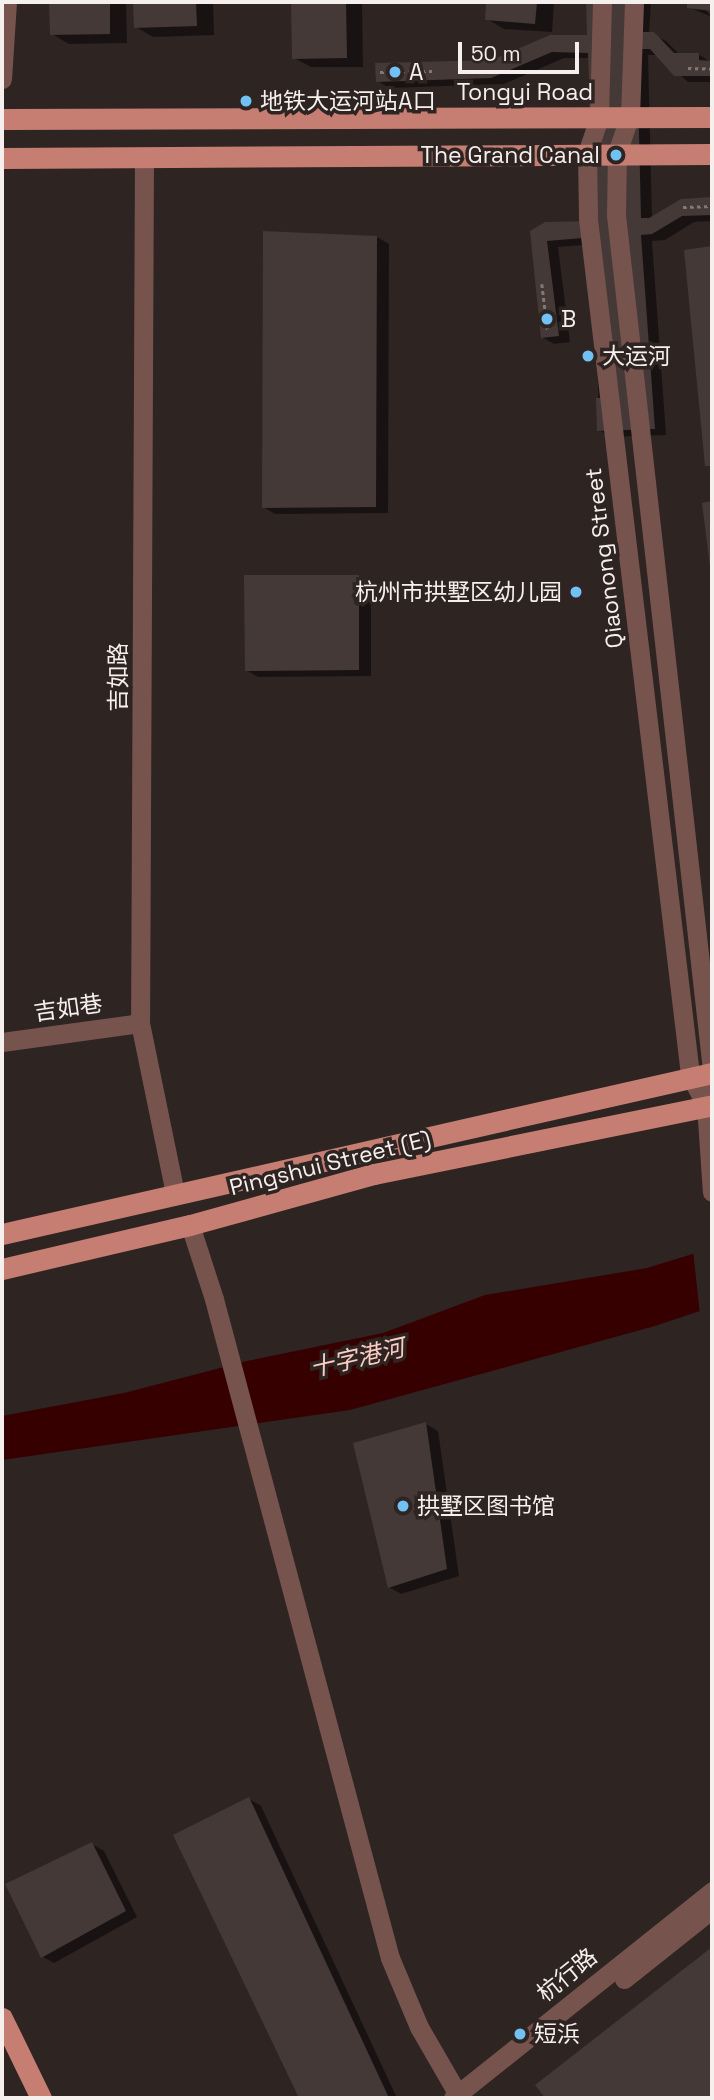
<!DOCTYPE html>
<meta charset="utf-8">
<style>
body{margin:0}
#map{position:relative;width:714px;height:2100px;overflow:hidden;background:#2e2422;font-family:"Space Grotesk","Noto Sans SC",sans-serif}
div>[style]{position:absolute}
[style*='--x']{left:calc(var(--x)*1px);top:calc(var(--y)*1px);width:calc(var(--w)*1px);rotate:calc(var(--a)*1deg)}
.water>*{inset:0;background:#370000}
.pier>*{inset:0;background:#2e2422}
.shadow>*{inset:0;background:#0007}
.building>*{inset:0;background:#443937}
.path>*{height:2.5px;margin-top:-1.25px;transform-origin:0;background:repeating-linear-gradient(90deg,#817877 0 3.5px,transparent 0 7px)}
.minor>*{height:19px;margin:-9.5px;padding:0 9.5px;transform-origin:9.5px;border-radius:9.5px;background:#77534e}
.major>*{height:21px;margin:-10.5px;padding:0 10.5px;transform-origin:10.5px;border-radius:10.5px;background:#c67e73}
.dots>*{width:19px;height:19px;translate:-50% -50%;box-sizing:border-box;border:4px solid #2e2422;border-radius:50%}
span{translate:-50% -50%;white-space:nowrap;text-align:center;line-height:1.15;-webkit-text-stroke:7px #2e2422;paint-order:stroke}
.poi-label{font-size:23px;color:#f5efee}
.left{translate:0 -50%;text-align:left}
.right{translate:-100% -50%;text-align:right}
.street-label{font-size:23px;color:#f5efee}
.water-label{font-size:24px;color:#fbccc4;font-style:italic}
.frame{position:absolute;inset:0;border:4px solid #f5efee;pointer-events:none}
.scale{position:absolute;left:458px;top:42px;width:121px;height:32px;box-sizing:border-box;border:4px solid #f5efee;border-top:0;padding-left:9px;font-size:21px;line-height:24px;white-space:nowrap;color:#f5efee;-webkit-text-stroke:5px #2e2422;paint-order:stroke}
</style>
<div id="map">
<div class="water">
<i style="clip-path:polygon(712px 1248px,712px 1307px,655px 1326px,350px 1410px,2px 1460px,2px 1416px,124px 1393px,247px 1361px,383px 1333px,485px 1295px,647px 1268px)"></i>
</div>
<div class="pier">
<i style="clip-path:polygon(712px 1244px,712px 1310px,700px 1315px,693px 1250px)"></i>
</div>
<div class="shadow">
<i style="clip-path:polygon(51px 2px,126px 2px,127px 43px,69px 44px,52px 34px)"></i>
<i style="clip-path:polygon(135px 2px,213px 2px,214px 35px,153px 37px,136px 27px)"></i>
<i style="clip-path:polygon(293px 2px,362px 2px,363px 67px,311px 67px,294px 58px)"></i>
<i style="clip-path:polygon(488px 2px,554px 2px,552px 32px,504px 29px,487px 19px)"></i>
<i style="clip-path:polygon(586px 2px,651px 2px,649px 34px,666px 41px,679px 54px,698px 54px,712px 63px,712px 82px,688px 82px,658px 55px,648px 55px,652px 219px,681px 201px,712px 199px,712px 221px,694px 222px,665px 240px,652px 241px,666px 435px,610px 437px,599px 430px,595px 244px,558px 247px,570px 342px,554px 344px,542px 337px,532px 232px,595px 223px,590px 58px,564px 58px,504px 84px,389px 88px,378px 81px,492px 62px,589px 37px)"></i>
<i style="clip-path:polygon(689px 2px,712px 2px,712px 9px,704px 8px,712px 17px,688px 7px)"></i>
<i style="clip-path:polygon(377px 237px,389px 244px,388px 513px,275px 514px,263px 507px)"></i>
<i style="clip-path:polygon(712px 248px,712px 468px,707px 465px,685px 251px)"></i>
<i style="clip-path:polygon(359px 577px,371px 584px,371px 676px,258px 677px,246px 670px)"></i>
<i style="clip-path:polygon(426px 1424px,438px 1431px,459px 1576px,401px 1594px,389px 1587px)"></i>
<i style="clip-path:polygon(249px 1799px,261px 1806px,397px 2098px,301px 2098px,176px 1836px)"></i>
<i style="clip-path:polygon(92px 1844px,104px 1851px,137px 1917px,54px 1963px,43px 1957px)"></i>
<i style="clip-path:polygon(712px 1949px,712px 2098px,547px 2098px,538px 2086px)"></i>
</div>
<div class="building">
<i style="clip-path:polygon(49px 2px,110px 2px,110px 34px,50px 35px)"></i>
<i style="clip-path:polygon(133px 2px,196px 2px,197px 26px,134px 28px)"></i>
<i style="clip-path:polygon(291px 2px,346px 2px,347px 58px,292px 59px)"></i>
<i style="clip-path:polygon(486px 2px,537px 2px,535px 24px,485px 20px)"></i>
<i style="clip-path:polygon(586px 2px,637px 2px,637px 32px,654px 32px,674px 53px,699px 53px,699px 60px,712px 61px,712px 76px,674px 76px,650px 49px,637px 49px,641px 218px,649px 218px,681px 199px,712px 197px,712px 215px,682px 216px,652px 234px,641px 235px,655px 429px,597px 431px,596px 398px,600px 398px,594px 237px,547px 241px,559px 336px,541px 338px,530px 231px,545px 222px,593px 221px,588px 53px,552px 52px,491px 78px,376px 82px,375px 63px,492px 60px,550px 35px,587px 35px)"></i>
<i style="clip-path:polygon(687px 2px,712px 2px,712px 11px,687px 8px)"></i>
<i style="clip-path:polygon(263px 231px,377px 236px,376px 507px,262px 508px)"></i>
<i style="clip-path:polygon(712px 246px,712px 466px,705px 466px,684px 250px)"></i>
<i style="clip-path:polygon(712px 501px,712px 575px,711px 575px,702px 503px)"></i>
<i style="clip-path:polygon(244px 575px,359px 575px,359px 670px,245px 671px)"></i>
<i style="clip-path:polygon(426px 1422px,447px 1569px,388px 1588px,353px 1443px)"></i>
<i style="clip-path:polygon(249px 1797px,389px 2098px,299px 2098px,173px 1835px)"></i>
<i style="clip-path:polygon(92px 1842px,126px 1911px,41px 1958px,5px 1884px)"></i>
<i style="clip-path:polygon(712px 1947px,712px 2098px,545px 2098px,535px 2085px)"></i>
</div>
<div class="path">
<i style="--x:688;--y:68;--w:24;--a:2"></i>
<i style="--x:380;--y:72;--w:52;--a:-1.1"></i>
<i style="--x:683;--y:207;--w:29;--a:-2"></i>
<i style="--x:542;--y:284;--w:49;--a:83"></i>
</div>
<div class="minor">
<i style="--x:602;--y:2;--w:116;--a:91.5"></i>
<i style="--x:599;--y:118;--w:36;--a:109"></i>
<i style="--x:587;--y:152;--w:67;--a:89.1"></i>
<i style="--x:588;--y:219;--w:862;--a:83.2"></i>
<i style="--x:690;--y:1075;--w:34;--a:62"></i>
<i style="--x:634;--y:2;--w:113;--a:92"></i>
<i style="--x:630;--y:115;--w:39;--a:109"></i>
<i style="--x:617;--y:152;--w:63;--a:90.9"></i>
<i style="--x:616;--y:215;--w:860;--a:83.59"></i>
<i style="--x:2;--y:79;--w:77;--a:-86.3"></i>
<i style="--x:144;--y:157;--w:866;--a:90.26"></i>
<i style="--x:140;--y:1023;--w:174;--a:78.4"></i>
<i style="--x:2;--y:1042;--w:139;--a:-7.8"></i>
<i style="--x:712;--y:1075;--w:31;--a:101"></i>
<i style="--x:706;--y:1105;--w:87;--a:86.1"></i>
<i style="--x:190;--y:1225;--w:78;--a:72"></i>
<i style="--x:214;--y:1299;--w:682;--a:75.05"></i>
<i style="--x:390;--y:1958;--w:75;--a:67.2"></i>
<i style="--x:419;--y:2027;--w:82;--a:60"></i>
<i style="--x:624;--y:1979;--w:112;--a:-38.5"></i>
<i style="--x:453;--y:2098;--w:332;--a:-38.6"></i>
</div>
<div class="major">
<i style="--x:2;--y:119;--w:710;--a:-0.16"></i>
<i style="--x:2;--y:158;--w:710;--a:-0.32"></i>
<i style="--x:2;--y:1234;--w:728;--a:-12.78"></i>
<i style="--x:2;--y:1269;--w:193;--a:-13.2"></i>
<i style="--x:190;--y:1225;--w:191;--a:-15.5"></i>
<i style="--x:374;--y:1174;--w:345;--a:-11.5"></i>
<i style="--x:2;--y:2018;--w:89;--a:64"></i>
</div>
<div class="dots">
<i style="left:395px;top:72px;background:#72c1f5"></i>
<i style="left:246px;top:101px;background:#72c1f5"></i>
<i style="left:616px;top:155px;background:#72c1f5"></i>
<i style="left:547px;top:319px;background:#72c1f5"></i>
<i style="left:588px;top:356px;background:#72c1f5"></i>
<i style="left:576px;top:592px;background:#72c1f5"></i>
<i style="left:403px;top:1506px;background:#72c1f5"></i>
<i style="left:520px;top:2034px;background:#72c1f5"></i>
</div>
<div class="poi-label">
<span class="left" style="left:409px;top:72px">A</span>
<span class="left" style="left:260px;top:101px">地铁大运河站A口</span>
<span class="right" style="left:600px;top:155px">The Grand Canal</span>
<span class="left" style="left:561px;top:319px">B</span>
<span class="left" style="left:602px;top:356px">大运河</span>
<span class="right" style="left:562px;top:592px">杭州市拱墅区幼儿园</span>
<span class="left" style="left:417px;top:1506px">拱墅区图书馆</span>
<span class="left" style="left:534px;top:2034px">短浜</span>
</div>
<div class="street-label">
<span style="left:525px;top:92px">Tongyi Road</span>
<span style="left:604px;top:558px;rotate:-97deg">Qiaonong Street</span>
<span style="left:118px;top:677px;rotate:-90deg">吉如路</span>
<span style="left:68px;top:1008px;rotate:-8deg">吉如巷</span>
<span style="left:330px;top:1163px;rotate:-14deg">Pingshui Street (E)</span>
<span style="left:567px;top:1975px;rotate:-39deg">杭行路</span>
</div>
<div class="water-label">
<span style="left:357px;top:1358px;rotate:-13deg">十字港河</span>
</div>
<div class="frame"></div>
<div class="scale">50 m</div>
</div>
